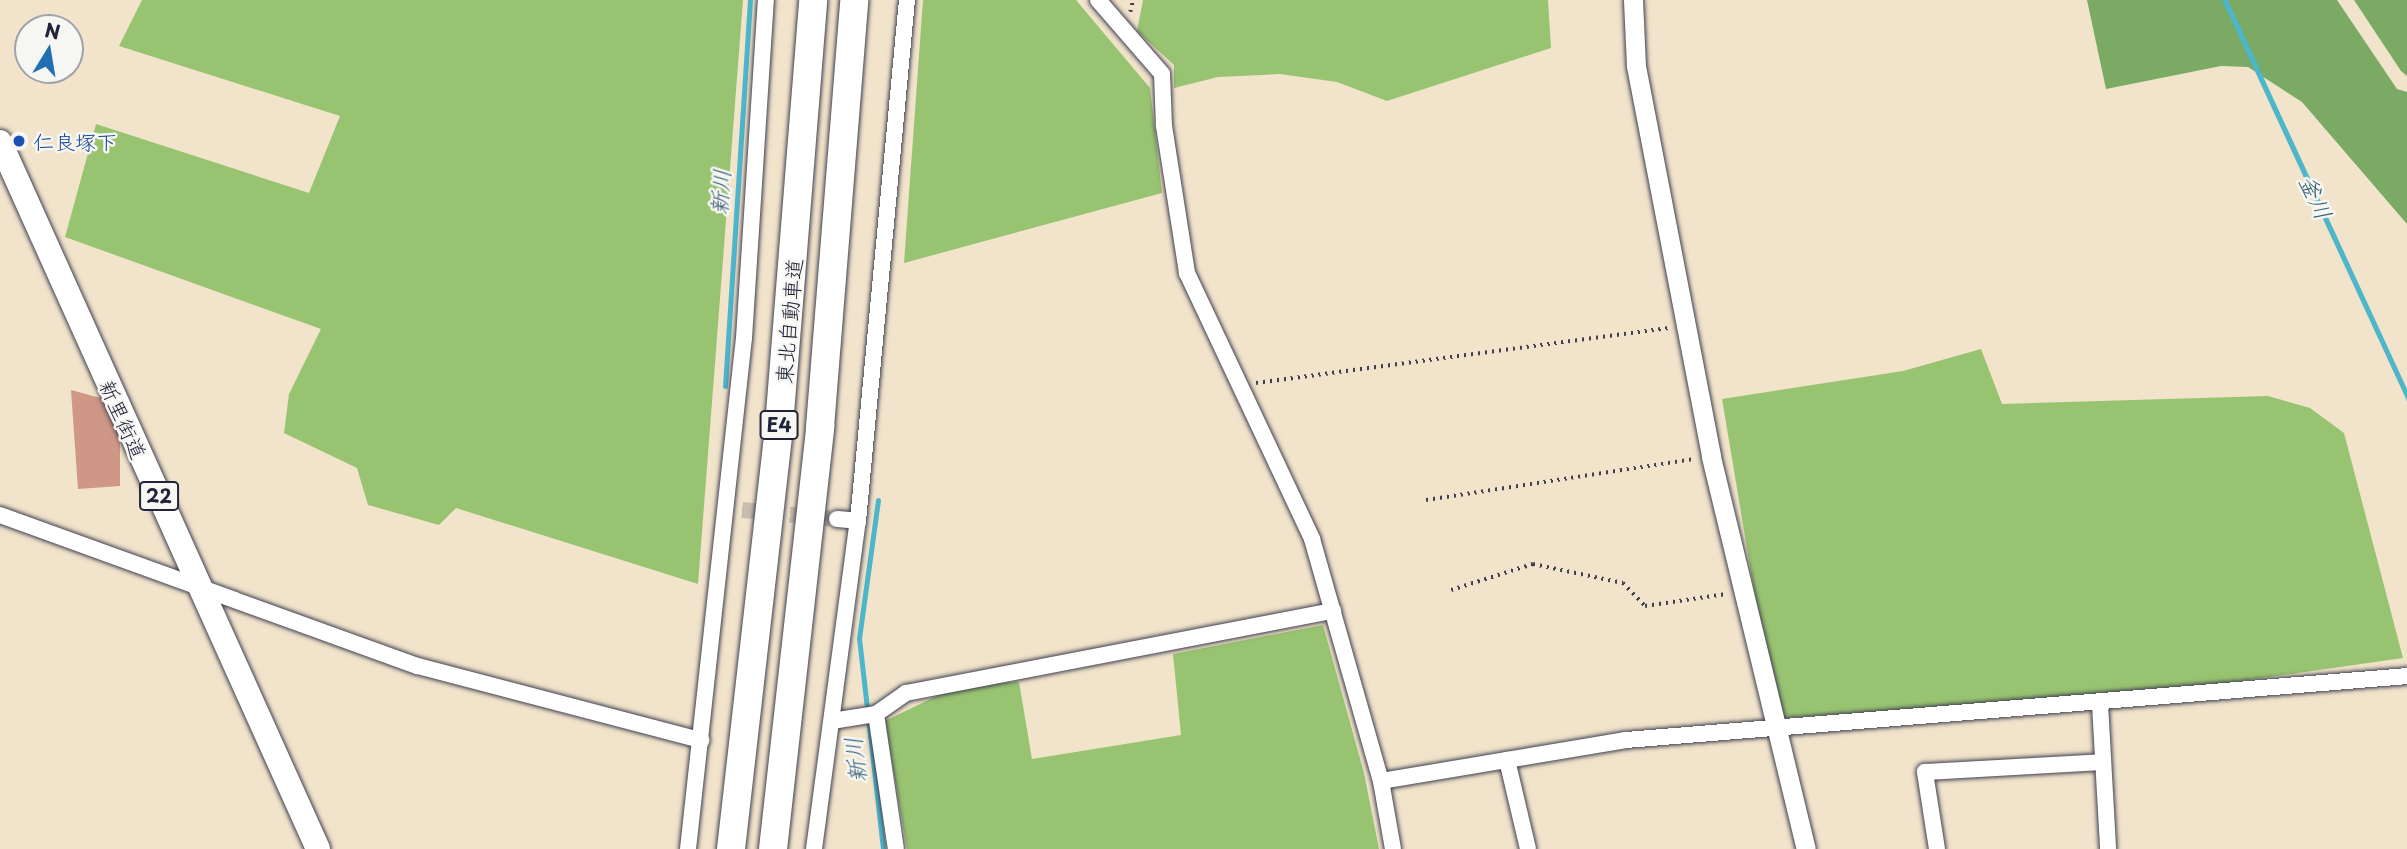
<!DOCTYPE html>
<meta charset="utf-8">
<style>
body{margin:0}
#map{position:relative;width:2407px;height:849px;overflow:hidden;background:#f1e4cb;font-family:"Playpen Sans","Klee One",sans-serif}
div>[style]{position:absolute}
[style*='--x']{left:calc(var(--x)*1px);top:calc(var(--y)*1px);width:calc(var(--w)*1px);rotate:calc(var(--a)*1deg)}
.green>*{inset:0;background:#98c471}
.forest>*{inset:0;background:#7aaa63}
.water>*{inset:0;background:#4db6cb}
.stream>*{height:5px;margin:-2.5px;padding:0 2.5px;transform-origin:2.5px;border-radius:2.5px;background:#4db6cb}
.building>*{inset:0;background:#ce9786}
.minor-tunnel>*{height:16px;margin-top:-8px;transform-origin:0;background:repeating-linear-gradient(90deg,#c8bdae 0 16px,transparent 0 24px)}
.path>*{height:3.5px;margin-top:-1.75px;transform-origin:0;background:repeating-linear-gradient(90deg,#413f51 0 2px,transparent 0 7px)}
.roads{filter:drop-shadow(0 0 2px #413f51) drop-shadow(0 0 2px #413f51)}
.minor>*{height:16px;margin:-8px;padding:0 8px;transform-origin:8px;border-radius:8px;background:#fff}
.tertiary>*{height:19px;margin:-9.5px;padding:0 9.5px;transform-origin:9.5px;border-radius:9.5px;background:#fff}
.primary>*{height:24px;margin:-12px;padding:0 12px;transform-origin:12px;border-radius:12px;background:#fff}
.motorway>*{height:28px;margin:-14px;padding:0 14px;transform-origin:14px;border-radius:14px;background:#fff}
.dots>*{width:19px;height:19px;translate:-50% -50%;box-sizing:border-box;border:4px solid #f6f6f2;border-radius:50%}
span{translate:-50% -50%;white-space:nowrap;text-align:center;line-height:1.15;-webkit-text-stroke:5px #f6f6f2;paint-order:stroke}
.shield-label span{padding:2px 5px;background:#f6f6f2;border:2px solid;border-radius:5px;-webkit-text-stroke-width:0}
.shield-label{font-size:19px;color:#22223b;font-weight:700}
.transit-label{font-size:21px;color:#164399}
.left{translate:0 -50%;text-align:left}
.street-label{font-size:21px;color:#22223b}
.water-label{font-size:23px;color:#335d75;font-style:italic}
.north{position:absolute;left:14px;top:14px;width:70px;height:70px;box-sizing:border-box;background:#f6f6f2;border:2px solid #a1a1a9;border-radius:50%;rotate:11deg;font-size:19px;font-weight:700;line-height:28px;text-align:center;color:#22223b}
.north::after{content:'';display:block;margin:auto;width:24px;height:32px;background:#1f6fb2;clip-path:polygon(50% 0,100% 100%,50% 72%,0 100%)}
</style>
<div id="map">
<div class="green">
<i style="clip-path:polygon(142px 0,743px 0,698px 584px,456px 508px,439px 525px,368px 505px,357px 468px,284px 433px,289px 394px,321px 329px,65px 237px,96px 124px,309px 193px,340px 116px,119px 46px)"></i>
<i style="clip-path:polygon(923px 0,1076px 0,1150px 88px,1162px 193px,904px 263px)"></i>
<i style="clip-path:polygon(1143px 0,1548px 0,1551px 48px,1387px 101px,1337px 82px,1280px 74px,1218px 77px,1174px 88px,1174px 65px,1137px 31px)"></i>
<i style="clip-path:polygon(1981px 349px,2002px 404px,2268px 396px,2310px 408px,2344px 433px,2403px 658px,2164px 692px,1784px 718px,1755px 596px,1722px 399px,1903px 371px)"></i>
<i style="clip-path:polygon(1323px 625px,1364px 773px,1379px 849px,907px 849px,885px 721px,959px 685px,1019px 682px,1032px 759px,1181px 735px,1173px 654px)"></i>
</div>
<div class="forest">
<i style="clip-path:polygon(2087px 0,2337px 0,2397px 89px,2407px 92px,2407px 224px,2302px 102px,2248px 67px,2221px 66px,2106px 89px)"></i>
<i style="clip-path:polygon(2354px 0,2407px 0,2407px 76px,2401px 71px)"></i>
</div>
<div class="water">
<i style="clip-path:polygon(2222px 0,2228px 0,2407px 389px,2407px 401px)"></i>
</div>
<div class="stream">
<i style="--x:725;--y:386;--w:387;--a:-86.3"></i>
<i style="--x:878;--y:500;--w:139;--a:97.8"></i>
<i style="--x:859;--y:638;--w:212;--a:83.5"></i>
</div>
<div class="building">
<i style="clip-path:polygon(71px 390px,104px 399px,120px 438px,120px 486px,78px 489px)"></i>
</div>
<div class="minor-tunnel">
<i style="--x:742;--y:510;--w:95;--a:5.4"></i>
</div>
<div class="path">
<i style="--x:1130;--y:12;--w:12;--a:-76"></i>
<i style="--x:1256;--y:383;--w:416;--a:-7.6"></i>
<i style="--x:1426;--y:500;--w:272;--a:-8.7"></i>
<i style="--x:1451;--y:590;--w:86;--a:-17.6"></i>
<i style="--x:1533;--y:564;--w:92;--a:11.9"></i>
<i style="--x:1623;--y:583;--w:32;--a:46"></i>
<i style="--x:1645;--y:606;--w:82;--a:-8.4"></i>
</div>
<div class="roads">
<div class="minor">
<i style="--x:1098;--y:0;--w:98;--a:49.1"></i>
<i style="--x:1162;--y:74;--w:52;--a:87.8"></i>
<i style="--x:1164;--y:126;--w:149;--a:81.1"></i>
<i style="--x:1187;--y:273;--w:294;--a:64.8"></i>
<i style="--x:1312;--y:539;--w:252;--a:74.1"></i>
<i style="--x:1381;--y:781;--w:69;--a:80"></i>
<i style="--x:0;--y:515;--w:444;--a:19.9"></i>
<i style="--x:418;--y:666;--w:293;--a:14.7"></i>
<i style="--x:837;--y:519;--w:21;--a:5"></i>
<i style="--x:2100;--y:704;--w:145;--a:86.8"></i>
<i style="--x:876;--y:714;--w:136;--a:81.6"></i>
<i style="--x:832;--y:721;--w:45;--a:-9"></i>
<i style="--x:876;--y:714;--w:37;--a:-35"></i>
<i style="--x:906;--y:693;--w:435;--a:-10.9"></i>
<i style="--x:1507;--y:760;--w:91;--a:76.7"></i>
<i style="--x:1381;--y:781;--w:248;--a:-9.5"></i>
<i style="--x:1626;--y:740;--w:784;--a:-4.68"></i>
<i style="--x:688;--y:849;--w:514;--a:-83.75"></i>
<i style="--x:744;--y:338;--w:339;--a:-86.3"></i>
<i style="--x:814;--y:849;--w:331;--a:-82.4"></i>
<i style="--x:858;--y:521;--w:523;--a:-84.63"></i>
<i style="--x:1937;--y:849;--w:78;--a:-98.9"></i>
<i style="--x:1925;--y:772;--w:178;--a:-3.2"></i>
</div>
<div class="tertiary">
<i style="--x:1633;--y:0;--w:66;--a:87.4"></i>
<i style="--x:1636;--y:66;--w:398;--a:79.1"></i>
<i style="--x:1711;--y:457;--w:403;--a:76.4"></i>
</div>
<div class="primary">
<i style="--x:0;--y:142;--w:775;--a:65.78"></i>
</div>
<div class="motorway">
<i style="--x:731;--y:849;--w:426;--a:-83.5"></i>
<i style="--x:779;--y:426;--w:427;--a:-85.4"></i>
<i style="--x:773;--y:849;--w:425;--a:-83.6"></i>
<i style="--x:820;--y:427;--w:428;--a:-85.4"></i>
</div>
</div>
<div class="dots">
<i style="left:19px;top:141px;background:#1a4fb4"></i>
</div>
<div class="shield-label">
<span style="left:779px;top:425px">E4</span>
<span style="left:159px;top:496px">22</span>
</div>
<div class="transit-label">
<span class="left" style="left:33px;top:141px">仁良塚下</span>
</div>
<div class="street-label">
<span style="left:788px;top:321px;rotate:-85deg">東北自動車道</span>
<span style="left:124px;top:419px;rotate:66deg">新里街道</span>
</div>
<div class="water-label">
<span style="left:720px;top:192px;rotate:-86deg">新川</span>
<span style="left:2316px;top:197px;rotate:65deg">釜川</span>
<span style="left:855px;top:760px;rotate:-97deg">新川</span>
</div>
<div class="north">N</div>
</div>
